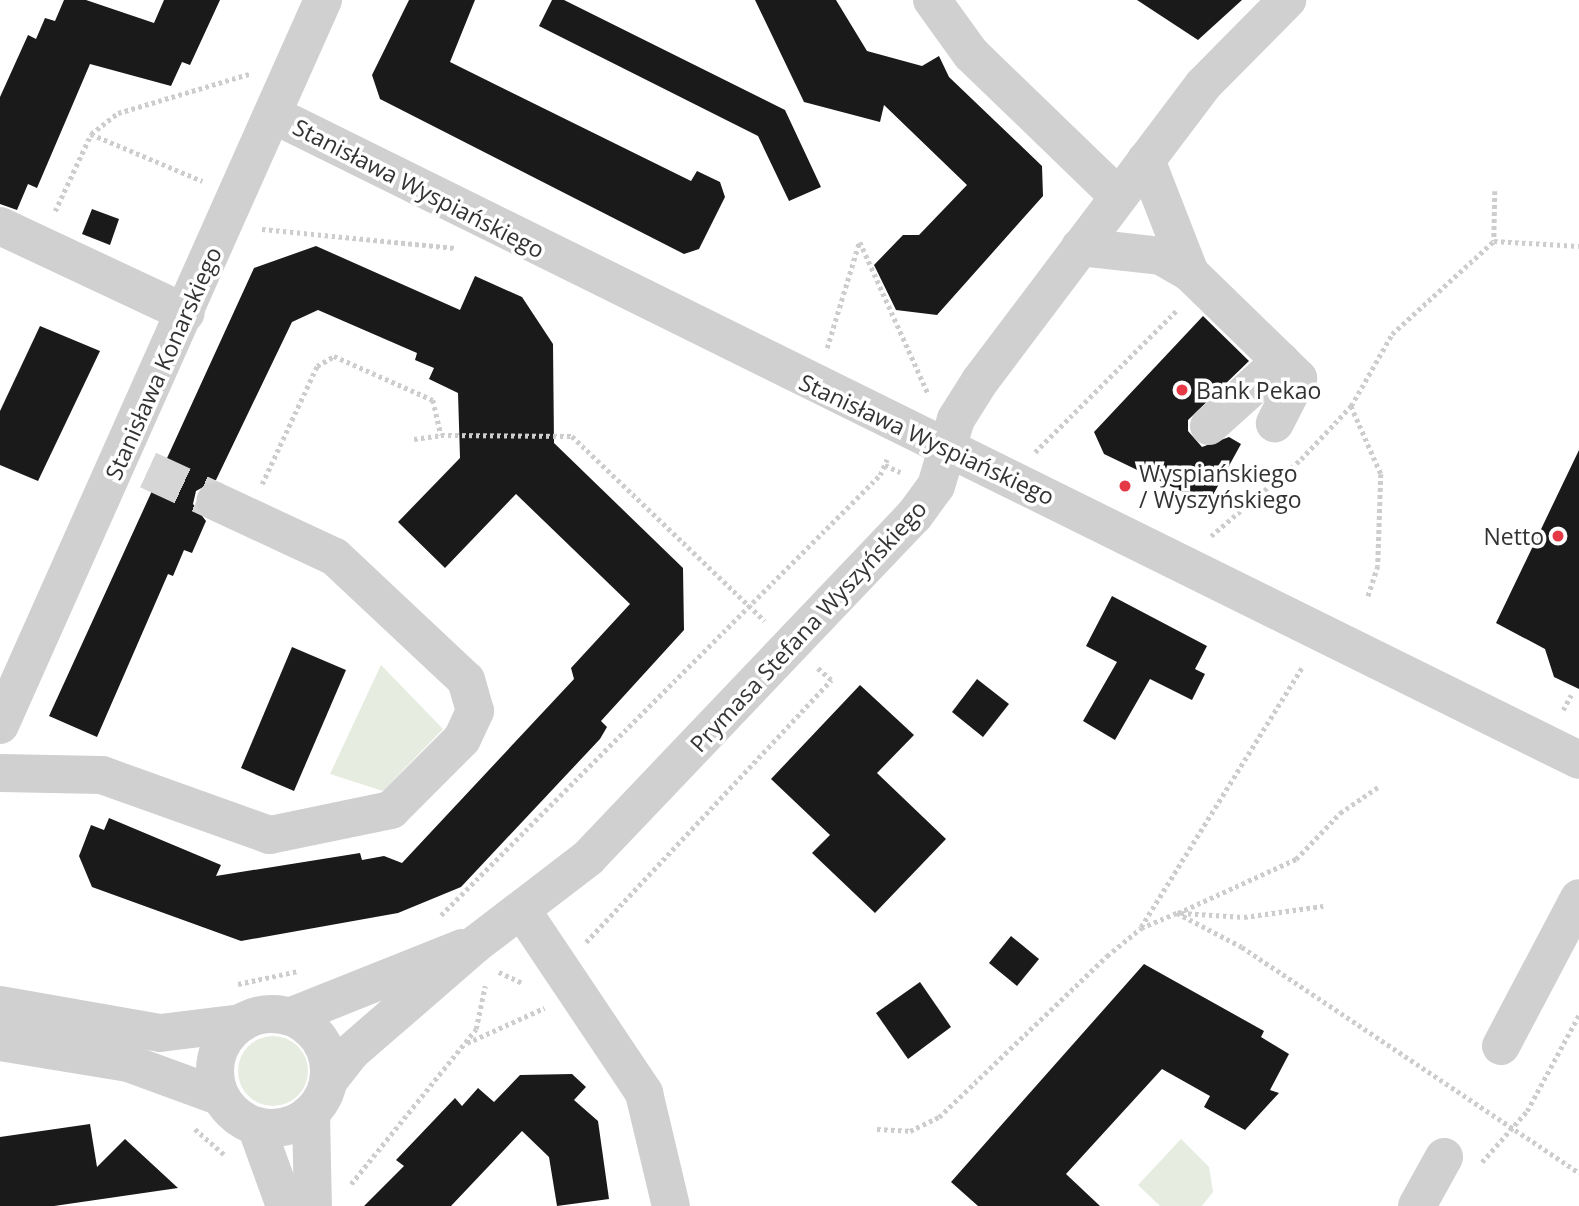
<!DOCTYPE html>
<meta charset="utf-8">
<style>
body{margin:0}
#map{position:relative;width:1579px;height:1206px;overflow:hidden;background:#fff;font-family:"Open Sans",sans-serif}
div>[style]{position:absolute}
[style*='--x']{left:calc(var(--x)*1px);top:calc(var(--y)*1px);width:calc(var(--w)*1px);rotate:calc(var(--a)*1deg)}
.green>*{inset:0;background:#e6ecdf}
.round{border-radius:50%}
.building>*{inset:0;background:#1a1a1a}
.minor-tunnel>*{height:38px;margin-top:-19px;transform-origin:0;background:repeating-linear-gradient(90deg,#d6d6d6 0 38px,transparent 0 57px)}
.path>*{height:4.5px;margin-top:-2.25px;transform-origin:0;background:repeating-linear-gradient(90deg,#cdcdcd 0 3.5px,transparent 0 7px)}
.minor>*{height:38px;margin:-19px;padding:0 19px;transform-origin:19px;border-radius:19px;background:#d0d0d0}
.minor>.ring{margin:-19px;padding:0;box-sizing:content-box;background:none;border:38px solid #d0d0d0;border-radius:50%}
.dots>*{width:19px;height:19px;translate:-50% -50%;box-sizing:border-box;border:4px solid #fff;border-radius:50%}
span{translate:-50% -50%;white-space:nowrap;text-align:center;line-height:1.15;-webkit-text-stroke:7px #fff;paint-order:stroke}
.street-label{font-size:23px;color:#333}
.poi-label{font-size:23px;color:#333}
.left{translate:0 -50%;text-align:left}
.right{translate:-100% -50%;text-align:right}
</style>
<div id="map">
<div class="green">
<i style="clip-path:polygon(381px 665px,443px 729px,383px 791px,330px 774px)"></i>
<i class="round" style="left:238px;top:1036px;width:70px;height:70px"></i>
<i style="clip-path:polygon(1181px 1139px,1209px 1167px,1213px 1192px,1202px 1206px,1160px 1206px,1138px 1185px)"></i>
</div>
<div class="building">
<i style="clip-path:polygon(64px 0,86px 0,154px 23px,164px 0,220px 0,190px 65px,182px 62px,171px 86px,90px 64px,37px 188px,28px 184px,17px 210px,0 204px,0 97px,28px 35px,36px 39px,45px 18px,55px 21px)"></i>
<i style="clip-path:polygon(409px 0,475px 0,450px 62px,691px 181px,697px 171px,720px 182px,725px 197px,699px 249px,684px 254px,380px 99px,372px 75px)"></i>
<i style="clip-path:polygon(552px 0,564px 0,785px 110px,821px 187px,789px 201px,758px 136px,539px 26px)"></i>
<i style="clip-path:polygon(755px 0,836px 0,867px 51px,922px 66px,939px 56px,949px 77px,1042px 166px,1043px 196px,937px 315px,896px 310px,874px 265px,903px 235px,919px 235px,967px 185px,884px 105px,880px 122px,804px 102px)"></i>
<i style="clip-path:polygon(1137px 0,1242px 0,1198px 40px)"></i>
<i style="clip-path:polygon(92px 209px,119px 219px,110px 245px,82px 234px)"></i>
<i style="clip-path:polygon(316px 246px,460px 310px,475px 276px,522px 297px,553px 344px,554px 443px,683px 568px,684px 630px,601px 721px,607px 727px,600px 739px,461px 887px,398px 913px,241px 941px,92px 887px,79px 856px,91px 825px,104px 830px,109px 818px,221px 865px,216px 876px,360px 853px,362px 860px,384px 856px,402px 863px,574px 679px,571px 668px,630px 604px,516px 494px,445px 568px,398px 522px,460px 458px,458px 393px,429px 379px,434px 368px,415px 360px,417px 353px,318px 310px,292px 322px,216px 480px,196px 491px,193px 504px,206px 521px,192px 553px,184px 550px,173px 576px,168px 574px,97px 737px,49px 716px,254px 268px)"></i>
<i style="clip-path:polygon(1203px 316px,1249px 361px,1188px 420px,1188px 431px,1202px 447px,1229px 437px,1241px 444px,1208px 504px,1104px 454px,1094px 432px)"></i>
<i style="clip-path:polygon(40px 326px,100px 351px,38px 481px,0 465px,0 411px)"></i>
<i style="clip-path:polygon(1579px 450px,1579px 689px,1554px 677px,1545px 649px,1496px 623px)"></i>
<i style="clip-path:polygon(1112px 596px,1207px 646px,1195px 669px,1205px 674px,1192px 700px,1150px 679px,1115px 740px,1083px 721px,1117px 662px,1086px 646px)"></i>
<i style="clip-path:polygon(292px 647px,346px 670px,294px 791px,241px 768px)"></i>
<i style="clip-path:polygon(977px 679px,1009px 704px,983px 737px,952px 712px)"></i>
<i style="clip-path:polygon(860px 685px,914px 735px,877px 773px,946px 839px,875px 913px,812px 853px,830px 835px,771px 779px)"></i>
<i style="clip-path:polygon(1011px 936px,1039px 959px,1017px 986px,989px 963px)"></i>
<i style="clip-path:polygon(1144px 964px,1264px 1031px,1261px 1037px,1289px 1054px,1270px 1090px,1279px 1093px,1245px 1130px,1204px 1107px,1210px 1096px,1162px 1069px,1066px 1174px,1100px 1206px,978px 1206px,951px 1182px)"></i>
<i style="clip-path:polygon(920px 982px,951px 1027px,908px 1059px,876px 1013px)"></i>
<i style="clip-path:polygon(572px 1074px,586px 1087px,574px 1100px,598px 1121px,609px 1199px,557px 1206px,549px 1157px,522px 1131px,451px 1206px,364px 1206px,404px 1166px,396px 1160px,455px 1098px,462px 1106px,478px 1088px,494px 1102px,520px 1075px)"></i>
<i style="clip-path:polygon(90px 1124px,97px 1167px,125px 1139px,178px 1188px,54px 1206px,0 1206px,0 1137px)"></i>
</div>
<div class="minor-tunnel">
<i style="--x:148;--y:470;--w:74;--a:24.8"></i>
</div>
<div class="path">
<i style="--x:91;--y:134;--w:34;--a:-38"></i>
<i style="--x:118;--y:113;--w:137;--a:-16.6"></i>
<i style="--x:1495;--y:191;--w:50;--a:91.1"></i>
<i style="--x:1494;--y:241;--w:85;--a:3.4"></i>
<i style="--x:55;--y:211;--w:85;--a:-64.9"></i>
<i style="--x:91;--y:134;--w:121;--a:22.9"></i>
<i style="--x:262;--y:229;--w:194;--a:5.6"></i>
<i style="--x:860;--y:242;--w:166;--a:65.8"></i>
<i style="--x:827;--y:348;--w:110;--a:-73.1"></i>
<i style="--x:1351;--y:406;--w:74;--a:66.2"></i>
<i style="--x:1381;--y:474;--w:92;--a:91.9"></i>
<i style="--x:1378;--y:566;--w:32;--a:108"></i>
<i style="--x:414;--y:439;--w:27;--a:-8"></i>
<i style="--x:1035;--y:452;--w:201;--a:-45"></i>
<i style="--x:885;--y:465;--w:17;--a:25"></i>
<i style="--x:262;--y:484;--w:130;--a:-65"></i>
<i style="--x:317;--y:366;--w:20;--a:-30"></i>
<i style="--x:334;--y:356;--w:108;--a:24"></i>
<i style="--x:433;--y:400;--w:36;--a:77"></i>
<i style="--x:441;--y:435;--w:131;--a:0.4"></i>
<i style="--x:572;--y:436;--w:267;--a:43.8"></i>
<i style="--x:1211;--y:536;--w:118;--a:-40.5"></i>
<i style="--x:1301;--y:459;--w:73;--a:-46.7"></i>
<i style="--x:1351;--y:406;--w:83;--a:-60.3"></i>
<i style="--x:1392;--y:334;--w:138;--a:-42.4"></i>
<i style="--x:1563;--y:710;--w:17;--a:-62"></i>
<i style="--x:1178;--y:913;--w:130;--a:-24.6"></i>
<i style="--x:1296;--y:859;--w:64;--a:-46.3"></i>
<i style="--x:1340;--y:813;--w:46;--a:-34.4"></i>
<i style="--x:1181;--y:913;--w:63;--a:3.6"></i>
<i style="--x:1244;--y:917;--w:80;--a:-7.9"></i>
<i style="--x:441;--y:915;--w:622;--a:-45.07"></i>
<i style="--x:880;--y:475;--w:17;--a:-66"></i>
<i style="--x:1141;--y:927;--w:306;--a:-58.2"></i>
<i style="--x:586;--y:942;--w:359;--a:-46.9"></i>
<i style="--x:831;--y:680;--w:18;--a:-139"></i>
<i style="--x:499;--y:972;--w:26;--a:25"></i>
<i style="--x:238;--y:984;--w:61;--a:-12.2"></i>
<i style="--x:467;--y:1043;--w:85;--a:-24.4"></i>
<i style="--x:195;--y:1129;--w:41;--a:41.1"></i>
<i style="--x:877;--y:1129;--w:33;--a:3"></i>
<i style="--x:910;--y:1131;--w:32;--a:-26"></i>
<i style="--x:939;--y:1117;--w:233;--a:-43.8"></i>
<i style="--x:1107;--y:956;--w:44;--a:-39.5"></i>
<i style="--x:1141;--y:928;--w:39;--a:-23"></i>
<i style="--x:1177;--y:913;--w:73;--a:27.6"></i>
<i style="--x:1242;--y:947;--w:406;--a:33.8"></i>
<i style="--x:1482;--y:1162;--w:68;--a:-48.6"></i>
<i style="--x:1527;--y:1111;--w:109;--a:-61.6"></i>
<i style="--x:351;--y:1184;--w:199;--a:-51.1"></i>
<i style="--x:476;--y:1029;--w:44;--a:-78.2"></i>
</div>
<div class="minor">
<i style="--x:932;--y:0;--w:67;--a:54.2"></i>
<i style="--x:971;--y:54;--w:204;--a:44"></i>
<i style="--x:276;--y:116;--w:1453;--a:26.3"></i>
<i style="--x:1146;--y:160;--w:121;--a:68.7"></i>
<i style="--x:1190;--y:273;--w:151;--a:44.2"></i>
<i style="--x:1298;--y:378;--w:51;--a:117.1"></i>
<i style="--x:0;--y:226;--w:205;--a:25.1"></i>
<i style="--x:1080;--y:247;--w:81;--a:6.3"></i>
<i style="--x:1161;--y:256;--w:34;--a:30"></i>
<i style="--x:1209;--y:426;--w:97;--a:-42.1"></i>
<i style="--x:0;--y:725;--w:794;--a:-65.99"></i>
<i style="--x:0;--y:773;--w:102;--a:1.1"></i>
<i style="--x:102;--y:775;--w:178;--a:19.7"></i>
<i style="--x:270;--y:835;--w:124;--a:-11.7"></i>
<i style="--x:391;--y:810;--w:100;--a:-45"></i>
<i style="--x:462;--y:739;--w:31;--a:-65"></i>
<i style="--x:475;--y:711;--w:32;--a:-106"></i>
<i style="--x:466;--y:680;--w:180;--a:-136.8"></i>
<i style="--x:335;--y:557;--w:132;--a:-155"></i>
<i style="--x:523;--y:912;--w:218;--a:56.2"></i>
<i style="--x:644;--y:1093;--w:116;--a:76.6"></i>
<i style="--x:0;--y:1005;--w:162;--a:9.9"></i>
<i style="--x:160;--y:1033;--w:82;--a:-7"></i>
<i class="ring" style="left:215px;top:1014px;width:76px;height:76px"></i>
<i style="--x:292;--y:1016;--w:183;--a:-21.8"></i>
<i style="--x:0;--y:1042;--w:130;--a:9.3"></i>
<i style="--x:128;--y:1063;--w:99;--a:20.1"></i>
<i style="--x:1501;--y:1046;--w:167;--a:-62.2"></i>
<i style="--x:330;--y:1079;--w:33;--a:-52"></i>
<i style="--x:350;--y:1053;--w:168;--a:-40.9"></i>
<i style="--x:477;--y:943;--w:140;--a:-37.4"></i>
<i style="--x:588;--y:858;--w:472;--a:-46.4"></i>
<i style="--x:914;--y:516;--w:37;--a:-54"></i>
<i style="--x:936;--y:486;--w:70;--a:-73.4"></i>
<i style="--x:956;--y:419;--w:45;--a:-57.7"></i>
<i style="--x:980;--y:381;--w:371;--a:-53"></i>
<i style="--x:1203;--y:85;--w:120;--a:-45.3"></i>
<i style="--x:311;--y:1114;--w:92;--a:88.8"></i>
<i style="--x:256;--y:1126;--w:85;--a:70.1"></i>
<i style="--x:1417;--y:1206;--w:56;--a:-61.1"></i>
</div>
<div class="dots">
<i style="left:1182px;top:390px;background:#e63946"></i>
<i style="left:1125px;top:486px;background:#e63946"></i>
<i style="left:1558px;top:536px;background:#e63946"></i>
</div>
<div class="street-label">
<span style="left:419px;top:188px;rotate:27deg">Stanisława Wyspiańskiego</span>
<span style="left:163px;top:363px;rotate:-66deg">Stanisława Konarskiego</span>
<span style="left:927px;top:439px;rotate:25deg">Stanisława Wyspiańskiego</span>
<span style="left:808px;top:626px;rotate:-47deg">Prymasa Stefana Wyszyńskiego</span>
</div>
<div class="poi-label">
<span class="left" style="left:1196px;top:390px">Bank Pekao</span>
<span class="left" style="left:1139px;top:486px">Wyspiańskiego<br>/ Wyszyńskiego</span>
<span class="right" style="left:1544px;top:536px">Netto</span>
</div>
</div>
